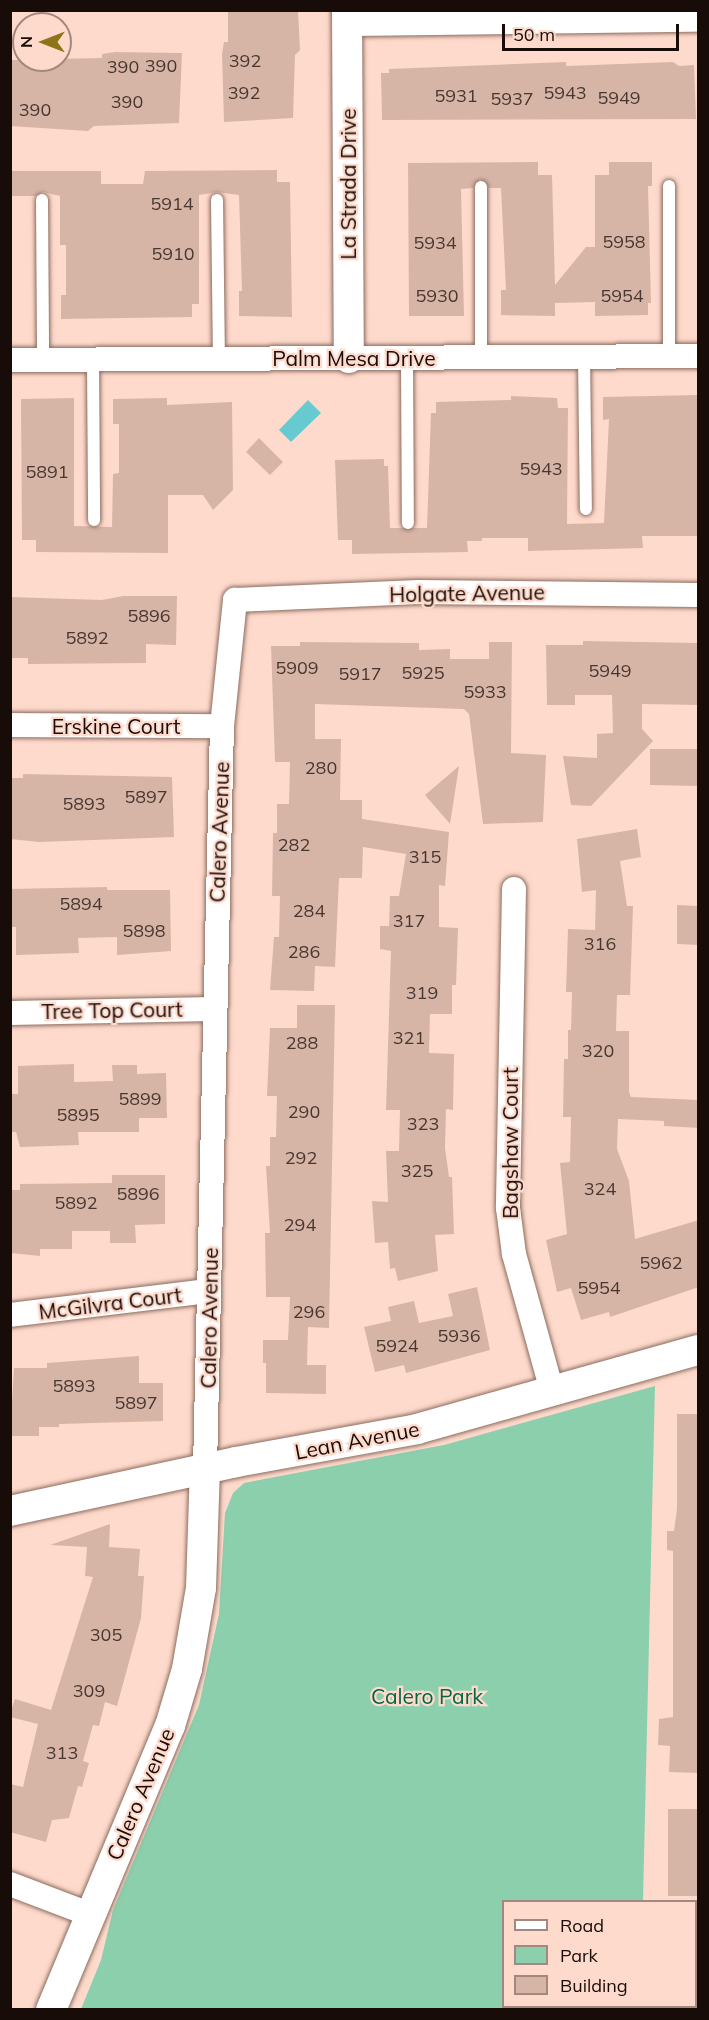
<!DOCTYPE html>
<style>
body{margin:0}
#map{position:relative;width:709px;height:2020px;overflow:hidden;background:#fedacc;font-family:Mulish,sans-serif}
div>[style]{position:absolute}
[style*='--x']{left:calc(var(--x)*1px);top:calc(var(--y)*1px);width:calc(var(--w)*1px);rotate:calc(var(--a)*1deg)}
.green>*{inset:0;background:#8ccfad}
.water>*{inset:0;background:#67cad0}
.building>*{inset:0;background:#d7b5a6}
.roads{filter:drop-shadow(0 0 2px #8b6c5f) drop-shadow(0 0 2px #8b6c5f)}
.service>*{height:12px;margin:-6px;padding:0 6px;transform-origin:6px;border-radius:6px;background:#fff}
.minor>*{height:24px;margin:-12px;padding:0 12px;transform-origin:12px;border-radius:12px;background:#fff}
.tertiary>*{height:30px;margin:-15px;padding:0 15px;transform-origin:15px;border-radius:15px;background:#fff}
span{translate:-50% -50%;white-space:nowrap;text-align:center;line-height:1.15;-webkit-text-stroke:4.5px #fedacc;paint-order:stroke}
.number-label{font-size:18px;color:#483630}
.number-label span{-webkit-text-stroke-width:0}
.street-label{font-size:21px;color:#180c08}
.park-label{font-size:21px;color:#026644}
.frame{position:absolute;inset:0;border:12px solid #180c08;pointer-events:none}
.legend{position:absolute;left:502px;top:1900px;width:195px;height:108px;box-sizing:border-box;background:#fedacc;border:2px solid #a2887e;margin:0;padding:8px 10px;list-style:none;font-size:18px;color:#180c08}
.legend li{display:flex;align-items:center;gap:12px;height:30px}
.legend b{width:30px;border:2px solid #a2887e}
.north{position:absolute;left:12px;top:12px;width:60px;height:60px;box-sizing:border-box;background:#fedacc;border:2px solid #a2887e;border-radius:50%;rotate:270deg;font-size:16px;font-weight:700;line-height:24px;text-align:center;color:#180c08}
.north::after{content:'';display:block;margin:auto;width:21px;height:27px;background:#8f7318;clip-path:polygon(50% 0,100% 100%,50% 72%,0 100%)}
.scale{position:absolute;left:502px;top:24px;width:177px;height:27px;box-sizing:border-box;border:3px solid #180c08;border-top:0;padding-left:8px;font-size:18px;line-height:21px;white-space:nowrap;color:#180c08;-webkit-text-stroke:4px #fedacc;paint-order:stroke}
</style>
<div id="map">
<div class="green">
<i style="clip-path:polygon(655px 1386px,643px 1901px,504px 1902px,504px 2006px,640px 2009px,81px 2009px,101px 1960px,113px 1910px,199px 1705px,219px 1614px,225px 1513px,233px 1493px,244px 1483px,444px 1445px)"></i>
</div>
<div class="water">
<i style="clip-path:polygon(308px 400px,321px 413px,291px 442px,279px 430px)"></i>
</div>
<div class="building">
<i style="clip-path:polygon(228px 10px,298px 11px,300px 50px,295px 55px,293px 118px,224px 122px,222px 54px,224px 42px,228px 42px)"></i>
<i style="clip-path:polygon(115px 52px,182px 53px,179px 123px,94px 126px,88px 131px,10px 126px,10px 60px,102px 58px,102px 54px)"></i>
<i style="clip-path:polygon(566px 62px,566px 66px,673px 62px,679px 66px,694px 65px,696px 119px,382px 120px,381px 73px,389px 73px,389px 69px)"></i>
<i style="clip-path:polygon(538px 162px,538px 175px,552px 175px,555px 285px,586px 247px,595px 247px,595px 175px,609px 175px,609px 162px,652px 162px,652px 186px,648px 186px,651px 303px,648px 303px,648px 315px,595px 316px,595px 302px,555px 303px,555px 316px,501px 315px,501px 290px,506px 290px,501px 188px,489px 188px,480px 179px,473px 188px,461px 189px,464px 316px,409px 316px,408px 163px)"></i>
<i style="clip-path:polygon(277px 170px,277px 182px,290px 182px,292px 317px,239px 316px,239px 291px,242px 291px,239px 195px,217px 192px,199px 195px,199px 304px,192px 304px,192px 317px,61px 319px,61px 295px,66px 295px,66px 245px,60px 245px,60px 196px,43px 192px,35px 196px,10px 196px,10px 171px,101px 171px,101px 184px,143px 184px,145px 171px)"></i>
<i style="clip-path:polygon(699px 395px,699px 536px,642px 536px,643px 548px,528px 551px,528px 538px,482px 538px,482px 541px,467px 541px,468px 552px,352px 554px,352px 540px,338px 540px,335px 460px,384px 459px,384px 466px,388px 466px,390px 528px,427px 528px,431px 413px,436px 413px,436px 402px,511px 400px,511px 396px,557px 398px,558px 408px,568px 408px,567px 524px,604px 523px,609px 419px,603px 420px,603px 397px)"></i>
<i style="clip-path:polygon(74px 398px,74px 526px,112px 527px,113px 474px,119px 473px,119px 424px,113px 424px,113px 399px,167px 398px,167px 405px,232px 402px,233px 490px,213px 510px,203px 495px,168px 495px,168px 553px,36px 552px,36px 540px,22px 540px,21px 399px)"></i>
<i style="clip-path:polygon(259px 438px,283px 462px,270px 475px,246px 452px)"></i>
<i style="clip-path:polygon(123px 596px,177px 596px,176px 645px,146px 644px,146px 663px,28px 664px,28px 658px,10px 658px,10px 597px,102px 600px)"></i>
<i style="clip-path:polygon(583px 641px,699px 643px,699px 705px,642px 704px,642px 729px,653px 741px,591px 806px,571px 805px,563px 756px,597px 758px,597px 734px,613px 733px,612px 695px,575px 695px,575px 705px,547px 705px,546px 645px,583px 645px)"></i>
<i style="clip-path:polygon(300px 642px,419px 643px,419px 650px,450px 649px,450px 659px,489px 659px,489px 642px,512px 642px,511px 753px,546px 755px,543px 822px,483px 824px,469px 714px,464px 709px,315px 704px,315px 739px,341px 739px,340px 800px,362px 800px,362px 819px,449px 832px,445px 886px,439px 885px,439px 927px,458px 928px,456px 985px,452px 985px,452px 1014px,430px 1014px,429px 1053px,454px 1054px,453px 1110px,446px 1109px,445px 1148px,449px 1177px,452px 1177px,454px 1234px,435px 1235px,438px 1271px,398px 1281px,395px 1268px,390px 1269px,388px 1242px,375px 1243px,372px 1201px,388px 1202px,386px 1151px,399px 1151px,400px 1110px,386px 1110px,391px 951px,380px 949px,380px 926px,389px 926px,390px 896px,399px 896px,406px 854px,363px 847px,362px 878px,339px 878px,335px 967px,315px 966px,314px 991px,270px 990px,274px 937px,279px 937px,280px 896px,272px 896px,273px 833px,277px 833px,277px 804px,289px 804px,290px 762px,275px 762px,271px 646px,300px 646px)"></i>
<i style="clip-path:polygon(650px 749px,699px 749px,699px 786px,650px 785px)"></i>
<i style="clip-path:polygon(459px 766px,450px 824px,425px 795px)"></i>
<i style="clip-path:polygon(23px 774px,172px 777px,174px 837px,39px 842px,10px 839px,10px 778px,23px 778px)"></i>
<i style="clip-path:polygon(637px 829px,641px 857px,620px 861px,627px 906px,633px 906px,630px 995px,617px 995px,616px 1031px,629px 1031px,629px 1092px,631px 1097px,699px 1100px,699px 1128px,664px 1126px,664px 1121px,618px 1119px,617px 1149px,629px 1181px,635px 1239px,699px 1220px,699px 1287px,610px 1317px,609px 1312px,581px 1320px,571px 1288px,557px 1292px,546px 1240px,567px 1234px,560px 1163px,570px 1162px,571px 1117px,563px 1117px,564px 1059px,568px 1059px,568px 1030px,571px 1030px,572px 992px,566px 992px,568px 929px,595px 930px,596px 890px,582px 892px,577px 839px)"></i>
<i style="clip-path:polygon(107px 887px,107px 890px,170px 890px,171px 951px,117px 955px,117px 937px,78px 938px,79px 953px,16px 955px,16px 927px,10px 927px,10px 889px)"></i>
<i style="clip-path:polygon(677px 905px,699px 906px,699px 945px,677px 944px)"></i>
<i style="clip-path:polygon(297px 1005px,335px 1005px,329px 1328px,308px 1327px,307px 1365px,326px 1365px,326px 1394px,266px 1393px,266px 1363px,263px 1363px,263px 1340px,288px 1340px,290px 1297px,266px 1297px,265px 1233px,270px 1233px,266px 1166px,270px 1166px,270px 1137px,276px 1137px,277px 1096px,267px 1096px,270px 1028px,297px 1028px)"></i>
<i style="clip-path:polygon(74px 1064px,74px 1082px,113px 1081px,112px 1065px,137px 1065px,137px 1074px,166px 1073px,167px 1118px,139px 1118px,139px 1132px,78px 1132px,79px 1145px,20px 1147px,16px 1132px,10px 1132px,10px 1094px,18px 1094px,18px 1066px)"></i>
<i style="clip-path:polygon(112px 1175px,165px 1175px,165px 1224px,135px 1225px,136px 1243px,110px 1243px,110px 1231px,72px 1231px,72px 1249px,40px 1249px,40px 1256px,10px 1253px,10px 1190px,20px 1190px,20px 1184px,112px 1183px)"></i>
<i style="clip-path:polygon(477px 1287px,490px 1350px,406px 1373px,404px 1365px,375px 1372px,364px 1327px,391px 1321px,388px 1307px,414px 1301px,419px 1323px,453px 1316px,448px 1294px)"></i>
<i style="clip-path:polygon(139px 1356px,139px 1383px,163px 1383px,163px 1421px,59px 1424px,59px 1427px,39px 1427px,39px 1436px,10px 1436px,14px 1368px,47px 1368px,47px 1363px)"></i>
<i style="clip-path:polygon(677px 1414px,699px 1414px,699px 1773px,669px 1772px,670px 1746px,658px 1745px,659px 1719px,673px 1717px,673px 1551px,667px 1550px,667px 1531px,674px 1531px,677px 1509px)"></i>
<i style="clip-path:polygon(110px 1524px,109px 1547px,140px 1549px,138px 1576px,144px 1576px,141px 1618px,117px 1706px,105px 1702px,99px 1726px,93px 1725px,83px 1761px,89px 1763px,82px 1787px,78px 1786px,69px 1818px,52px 1820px,46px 1842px,10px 1832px,10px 1784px,23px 1787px,38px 1724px,10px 1717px,10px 1713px,15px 1699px,51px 1710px,93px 1577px,85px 1576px,87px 1547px,50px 1545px)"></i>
<i style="clip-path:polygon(668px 1809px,699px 1809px,699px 1896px,668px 1896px)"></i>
</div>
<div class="roads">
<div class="service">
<i style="--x:481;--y:187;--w:170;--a:90"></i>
<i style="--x:42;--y:200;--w:160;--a:89.6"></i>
<i style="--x:217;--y:200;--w:158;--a:89.3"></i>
<i style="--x:584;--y:356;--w:153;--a:89.3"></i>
<i style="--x:669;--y:356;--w:170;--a:-90"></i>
<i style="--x:407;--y:357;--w:166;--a:89.7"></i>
<i style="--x:93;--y:359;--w:161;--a:89.6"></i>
</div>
<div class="minor">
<i style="--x:347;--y:24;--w:351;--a:-0.7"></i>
<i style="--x:10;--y:360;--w:688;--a:-0.33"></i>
<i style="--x:10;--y:725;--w:212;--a:0.3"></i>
<i style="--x:514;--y:889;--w:319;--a:91.1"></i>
<i style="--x:508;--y:1208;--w:46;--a:82.6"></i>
<i style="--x:514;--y:1254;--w:142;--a:74.5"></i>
<i style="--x:10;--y:1013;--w:203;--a:-1.1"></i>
<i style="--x:10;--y:1315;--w:200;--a:-6.9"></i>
<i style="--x:205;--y:1468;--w:742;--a:-88.69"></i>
<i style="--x:222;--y:726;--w:127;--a:-84.1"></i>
<i style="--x:235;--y:600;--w:183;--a:-2.5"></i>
<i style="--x:418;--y:592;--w:280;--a:0.6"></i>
<i style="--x:10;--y:1884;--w:85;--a:20.8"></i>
</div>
<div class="tertiary">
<i style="--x:347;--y:10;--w:348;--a:89.7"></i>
<i style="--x:10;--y:1511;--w:231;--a:-12.2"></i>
<i style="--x:236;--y:1462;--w:184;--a:-10.3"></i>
<i style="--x:417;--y:1429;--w:292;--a:-15.7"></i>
<i style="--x:51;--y:2010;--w:308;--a:-67.3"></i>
<i style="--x:170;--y:1726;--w:59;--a:-73.4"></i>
<i style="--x:187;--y:1669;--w:82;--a:-80.2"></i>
<i style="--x:201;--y:1588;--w:120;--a:-88.1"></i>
</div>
</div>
<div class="number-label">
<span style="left:245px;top:61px">392</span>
<span style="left:161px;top:66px">390</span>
<span style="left:123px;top:67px">390</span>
<span style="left:244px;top:93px">392</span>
<span style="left:565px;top:93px">5943</span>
<span style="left:456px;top:96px">5931</span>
<span style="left:619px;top:98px">5949</span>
<span style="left:512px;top:99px">5937</span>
<span style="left:127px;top:102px">390</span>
<span style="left:35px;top:110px">390</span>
<span style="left:172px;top:204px">5914</span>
<span style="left:624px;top:242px">5958</span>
<span style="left:435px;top:243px">5934</span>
<span style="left:173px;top:254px">5910</span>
<span style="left:437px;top:296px">5930</span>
<span style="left:622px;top:296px">5954</span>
<span style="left:541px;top:469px">5943</span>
<span style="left:47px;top:472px">5891</span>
<span style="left:149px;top:616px">5896</span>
<span style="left:87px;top:638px">5892</span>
<span style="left:297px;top:668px">5909</span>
<span style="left:610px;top:671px">5949</span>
<span style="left:423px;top:673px">5925</span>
<span style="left:360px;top:674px">5917</span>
<span style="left:485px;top:692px">5933</span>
<span style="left:321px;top:768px">280</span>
<span style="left:146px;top:797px">5897</span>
<span style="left:84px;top:804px">5893</span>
<span style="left:294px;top:845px">282</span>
<span style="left:425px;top:857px">315</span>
<span style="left:81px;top:904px">5894</span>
<span style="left:309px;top:911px">284</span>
<span style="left:409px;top:921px">317</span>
<span style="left:144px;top:931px">5898</span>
<span style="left:600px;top:944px">316</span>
<span style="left:304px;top:952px">286</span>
<span style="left:422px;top:993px">319</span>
<span style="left:409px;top:1038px">321</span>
<span style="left:302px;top:1043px">288</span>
<span style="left:598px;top:1051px">320</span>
<span style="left:140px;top:1099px">5899</span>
<span style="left:304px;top:1112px">290</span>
<span style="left:78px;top:1115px">5895</span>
<span style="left:423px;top:1124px">323</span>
<span style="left:301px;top:1158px">292</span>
<span style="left:417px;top:1171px">325</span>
<span style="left:600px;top:1189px">324</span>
<span style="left:138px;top:1194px">5896</span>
<span style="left:76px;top:1203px">5892</span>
<span style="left:300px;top:1225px">294</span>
<span style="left:661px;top:1263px">5962</span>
<span style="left:599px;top:1288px">5954</span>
<span style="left:309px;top:1312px">296</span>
<span style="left:459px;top:1336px">5936</span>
<span style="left:397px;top:1346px">5924</span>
<span style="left:74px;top:1386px">5893</span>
<span style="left:136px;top:1403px">5897</span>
<span style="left:106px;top:1635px">305</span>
<span style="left:89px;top:1691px">309</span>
<span style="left:62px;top:1753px">313</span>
</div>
<div class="street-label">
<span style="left:348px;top:184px;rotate:-90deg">La Strada Drive</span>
<span style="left:354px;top:358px">Palm Mesa Drive</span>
<span style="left:467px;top:593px;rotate:-1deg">Holgate Avenue</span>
<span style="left:116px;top:726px">Erskine Court</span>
<span style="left:219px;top:832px;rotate:-88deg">Calero Avenue</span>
<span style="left:112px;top:1010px;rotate:-1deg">Tree Top Court</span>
<span style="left:510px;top:1143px;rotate:-90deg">Bagshaw Court</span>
<span style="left:110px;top:1303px;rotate:-7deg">McGilvra Court</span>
<span style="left:209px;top:1318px;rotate:-89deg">Calero Avenue</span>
<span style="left:357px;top:1440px;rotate:-11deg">Lean Avenue</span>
<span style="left:140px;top:1794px;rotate:-67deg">Calero Avenue</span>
</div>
<div class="park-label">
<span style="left:427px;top:1696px">Calero Park</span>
</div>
<div class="frame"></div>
<ul class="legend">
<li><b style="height:8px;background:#fff"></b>Road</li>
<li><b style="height:16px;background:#8ccfad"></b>Park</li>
<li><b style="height:16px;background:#d7b5a6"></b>Building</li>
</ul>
<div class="north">N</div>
<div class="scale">50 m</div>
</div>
